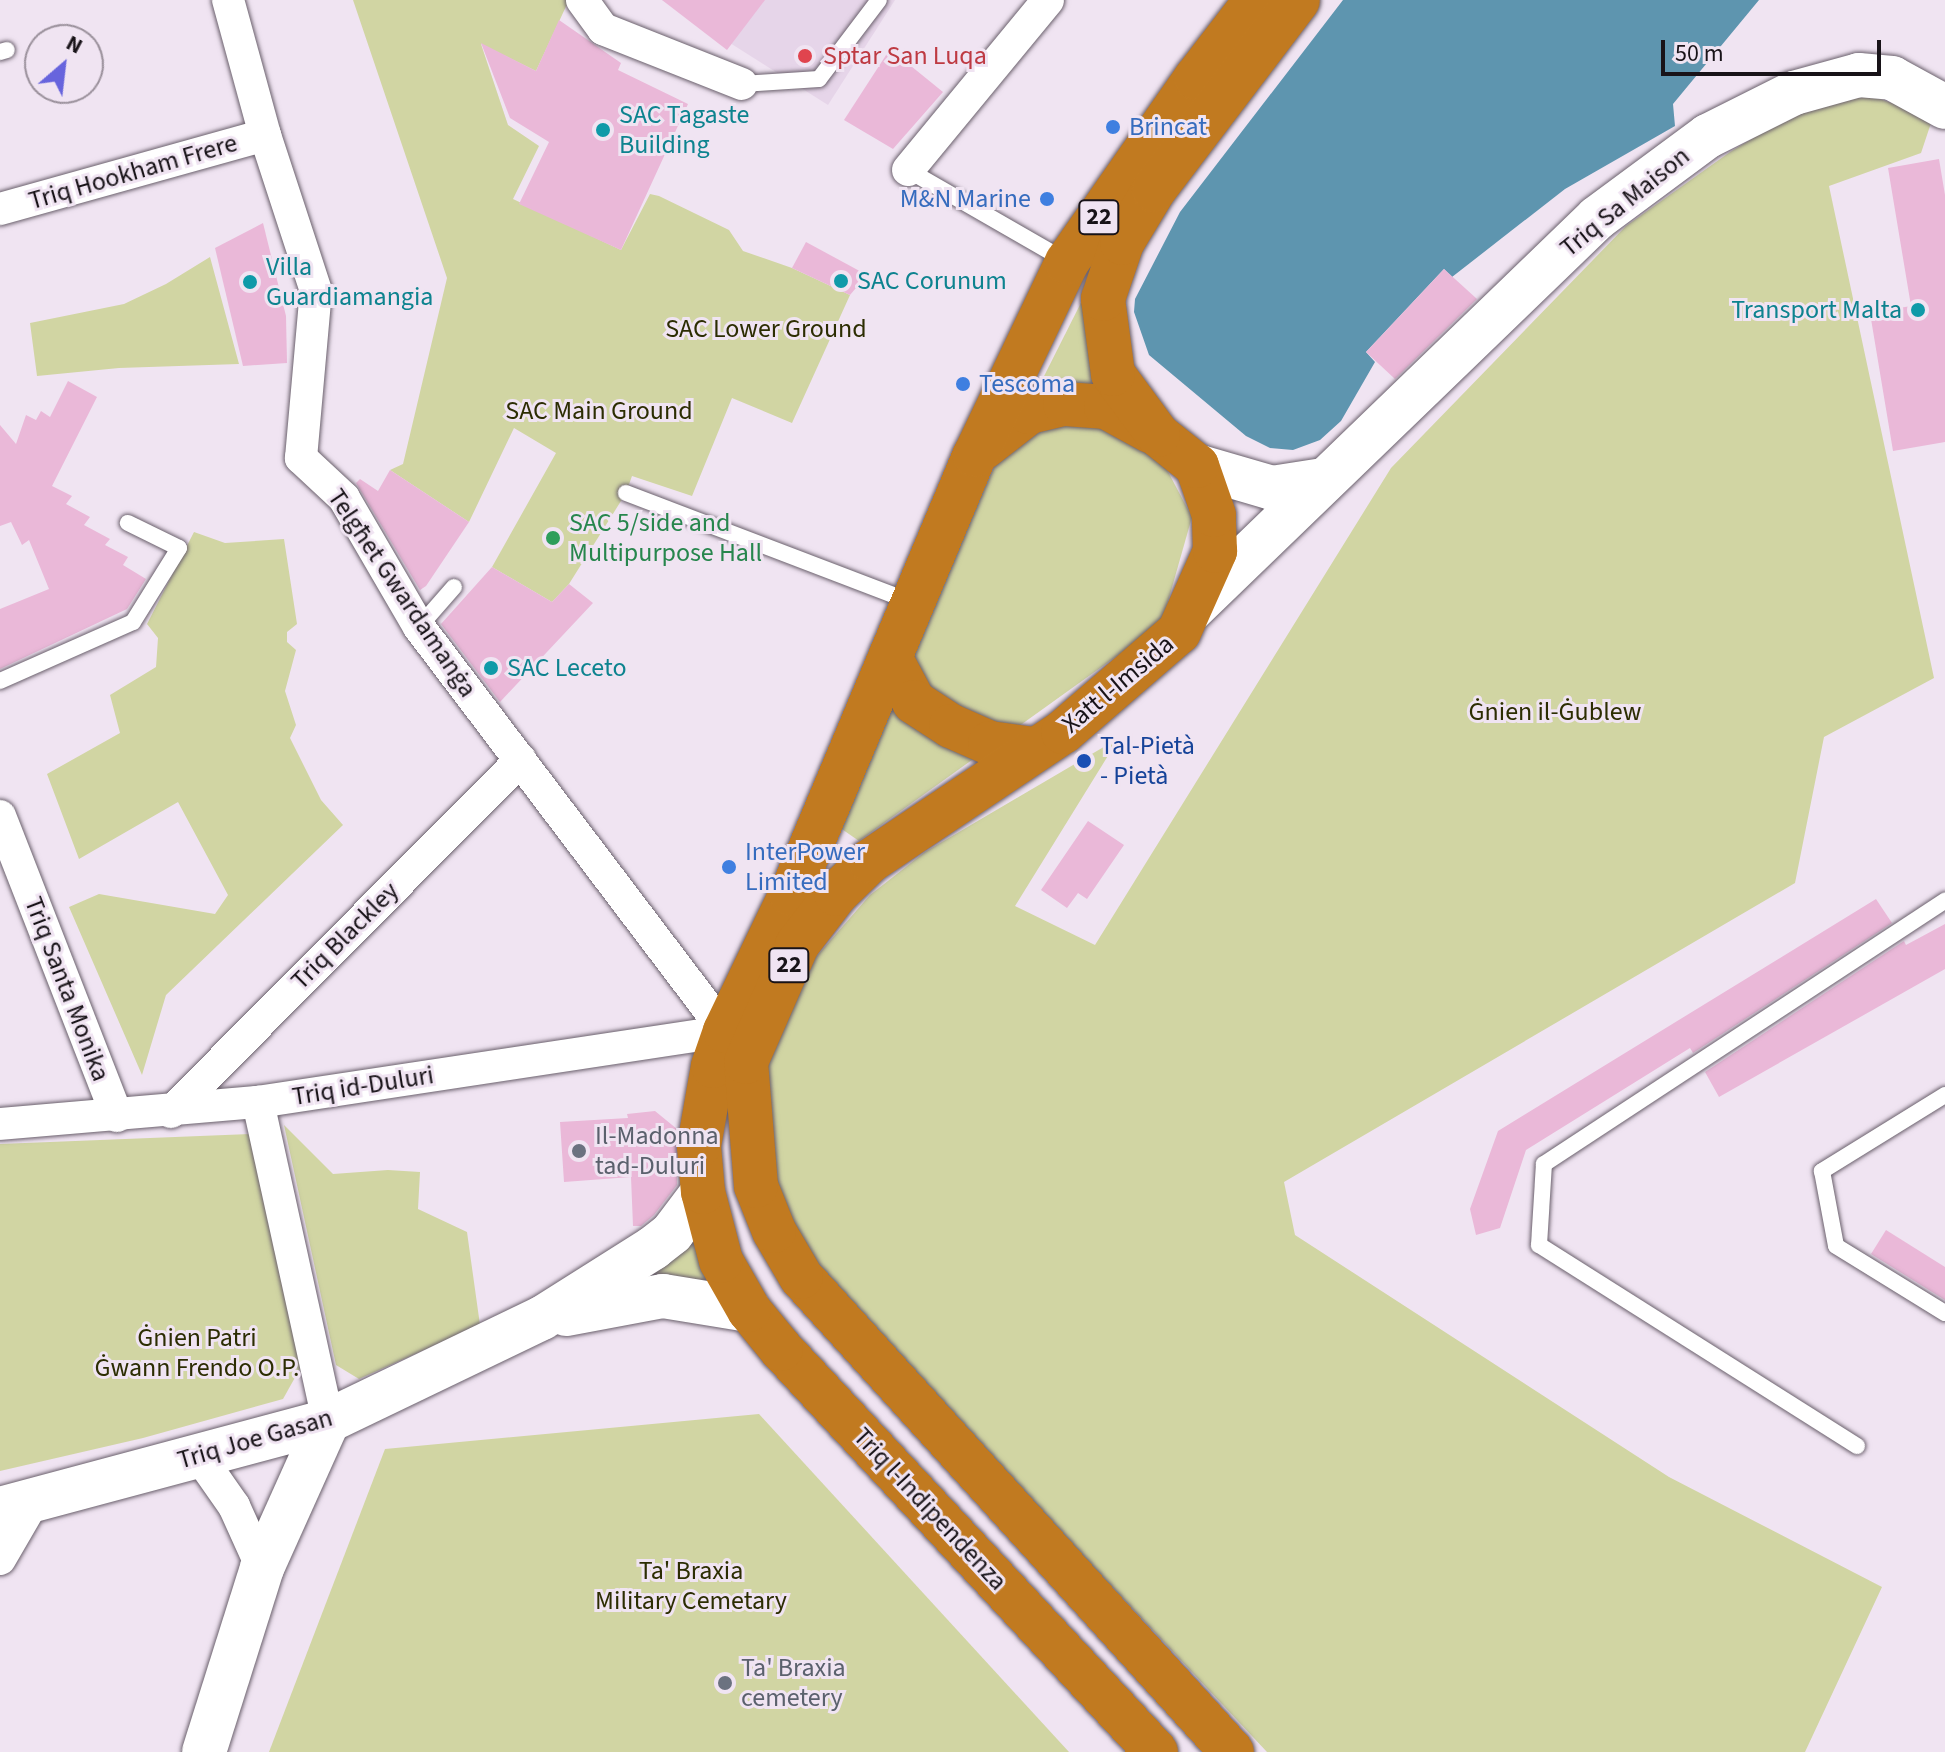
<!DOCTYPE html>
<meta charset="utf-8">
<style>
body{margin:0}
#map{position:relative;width:1945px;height:1752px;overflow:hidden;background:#f0e4f2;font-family:"Source Sans 3",sans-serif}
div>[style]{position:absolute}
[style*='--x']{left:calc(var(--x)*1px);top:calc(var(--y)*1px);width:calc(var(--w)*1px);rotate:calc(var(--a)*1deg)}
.built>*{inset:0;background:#e6d5e9}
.green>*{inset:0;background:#d1d5a3}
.water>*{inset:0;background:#5e95af}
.building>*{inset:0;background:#eab8d8}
.roads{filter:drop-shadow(0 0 2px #6a606c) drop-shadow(0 0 2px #6a606c)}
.lane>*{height:16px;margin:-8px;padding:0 8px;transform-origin:8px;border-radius:8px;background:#fff}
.street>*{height:32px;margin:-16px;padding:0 16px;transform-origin:16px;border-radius:16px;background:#fff}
.secondary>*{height:44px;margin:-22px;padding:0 22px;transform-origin:22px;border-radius:22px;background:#fff}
.highway>*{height:44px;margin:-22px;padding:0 22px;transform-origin:22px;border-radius:22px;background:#c17a20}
.dots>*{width:22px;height:22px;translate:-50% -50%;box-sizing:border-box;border:4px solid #f0e4f2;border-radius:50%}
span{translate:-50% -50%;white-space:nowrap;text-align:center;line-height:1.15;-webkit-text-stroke:6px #f0e4f2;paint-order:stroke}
.shield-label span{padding:2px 6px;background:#f0e4f2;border:2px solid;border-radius:6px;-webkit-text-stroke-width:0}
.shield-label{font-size:24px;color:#181318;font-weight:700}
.health-label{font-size:26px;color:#be3a42}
.left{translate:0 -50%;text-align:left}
.culture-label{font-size:26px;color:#0d838f}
.right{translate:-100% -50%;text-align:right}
.shop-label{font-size:26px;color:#366cbe}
.street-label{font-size:26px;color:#181318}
.park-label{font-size:26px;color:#2c2d02}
.leisure-label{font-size:26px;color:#27864d}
.transit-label{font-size:26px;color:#164399}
.worship-label{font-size:26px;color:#5b616d}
.north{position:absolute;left:24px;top:24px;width:80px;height:80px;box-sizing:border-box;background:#f0e4f2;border:2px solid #9a909b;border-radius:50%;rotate:28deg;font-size:22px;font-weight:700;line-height:32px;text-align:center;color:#181318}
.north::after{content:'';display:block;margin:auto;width:28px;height:36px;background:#6764dd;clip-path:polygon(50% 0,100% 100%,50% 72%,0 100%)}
.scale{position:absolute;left:1661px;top:40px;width:220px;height:36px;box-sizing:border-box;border:4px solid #181318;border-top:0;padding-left:10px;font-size:24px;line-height:28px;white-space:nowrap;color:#181318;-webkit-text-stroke:6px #f0e4f2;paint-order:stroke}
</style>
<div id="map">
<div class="built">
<i style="clip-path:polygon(662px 0,895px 0,828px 105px)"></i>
</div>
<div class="green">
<i style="clip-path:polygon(353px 0,569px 0,536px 71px,481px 44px,508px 125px,539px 146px,513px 199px,621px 250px,650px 194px,659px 196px,729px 230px,743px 251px,792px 268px,850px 295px,792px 423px,732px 398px,692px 496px,632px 476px,626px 493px,569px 584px,552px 602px,492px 567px,556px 453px,514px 428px,469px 522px,390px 470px,403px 464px,447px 278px)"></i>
<i style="clip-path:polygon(1868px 95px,1933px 117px,1921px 153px,1829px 186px,1934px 678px,1824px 737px,1795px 883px,1284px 1182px,1295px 1235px,1669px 1477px,1882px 1587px,1805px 1752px,1267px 1752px,855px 1313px,807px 1252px,773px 1175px,760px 1050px,816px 957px,870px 895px,925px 852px,1119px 738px,1015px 906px,1095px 945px,1391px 468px,1626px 226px,1730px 152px,1821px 97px)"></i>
<i style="clip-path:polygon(210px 257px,239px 364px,119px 368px,37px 376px,30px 323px,124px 304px,166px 284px)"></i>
<i style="clip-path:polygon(1100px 265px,1096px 388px,1038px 388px)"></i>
<i style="clip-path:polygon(1067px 420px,1100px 422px,1129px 437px,1165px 466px,1192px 517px,1163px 619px,1135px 643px,859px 841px,836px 825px,1002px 449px)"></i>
<i style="clip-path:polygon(194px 532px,225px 543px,284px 539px,297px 624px,287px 632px,287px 642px,296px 650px,285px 691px,296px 725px,290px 738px,321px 800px,343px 825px,166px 995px,142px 1075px,69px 907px,99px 894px,215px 914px,228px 895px,178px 802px,79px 859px,47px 774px,120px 733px,110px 695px,156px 667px,158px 638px,147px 624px)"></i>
<i style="clip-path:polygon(284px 1125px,333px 1174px,388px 1170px,420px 1172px,418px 1209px,467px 1232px,480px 1325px,359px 1379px,336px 1365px)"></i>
<i style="clip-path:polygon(250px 1134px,302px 1365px,283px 1399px,143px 1438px,0 1471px,0 1144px)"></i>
<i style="clip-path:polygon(693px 1227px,721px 1285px,585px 1300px)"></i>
<i style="clip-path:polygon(759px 1414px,1069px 1752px,269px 1752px,385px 1449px)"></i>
</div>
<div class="water">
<i style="clip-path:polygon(1343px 0,1759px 0,1673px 104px,1675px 126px,1565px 189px,1452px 277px,1444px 269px,1366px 352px,1375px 362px,1341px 421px,1320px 440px,1293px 450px,1270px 448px,1246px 436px,1149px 355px,1134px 312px,1135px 299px,1180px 212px)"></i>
</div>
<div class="building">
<i style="clip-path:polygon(662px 0,765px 0,727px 50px)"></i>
<i style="clip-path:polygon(559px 20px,621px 63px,618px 70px,688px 104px,621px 250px,519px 204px,549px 142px,510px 118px,481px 43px,536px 71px)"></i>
<i style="clip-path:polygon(890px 49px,943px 92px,893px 149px,844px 120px)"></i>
<i style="clip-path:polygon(1939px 159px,1945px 195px,1945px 442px,1893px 451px,1870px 313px,1911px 306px,1888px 168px)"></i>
<i style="clip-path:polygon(263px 223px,286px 316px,287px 363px,243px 366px,215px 248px)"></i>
<i style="clip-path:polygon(806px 242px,867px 275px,850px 295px,792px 268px)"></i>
<i style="clip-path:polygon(1444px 269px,1477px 299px,1395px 379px,1366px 352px)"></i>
<i style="clip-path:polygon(68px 381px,97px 397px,52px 486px,72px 496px,66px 504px,90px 517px,84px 525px,110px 539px,105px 545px,128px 557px,123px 565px,146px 579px,127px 609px,0 669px,0 609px,49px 589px,29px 540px,22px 545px,11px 522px,0 526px,0 425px,16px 444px,26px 415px,36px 420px,41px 411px,50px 417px)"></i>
<i style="clip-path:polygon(390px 470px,469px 522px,426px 586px,420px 590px,356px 483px,360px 479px,378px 491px)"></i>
<i style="clip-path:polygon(492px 567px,552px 602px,569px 584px,593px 603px,500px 702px,441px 624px)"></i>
<i style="clip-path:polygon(1088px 821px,1124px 845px,1087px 899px,1078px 893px,1067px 908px,1041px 890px)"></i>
<i style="clip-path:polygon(1876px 899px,1892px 923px,1693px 1053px,1690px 1048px,1526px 1150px,1500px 1228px,1476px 1235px,1470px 1209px,1498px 1131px)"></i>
<i style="clip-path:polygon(1945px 924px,1945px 969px,1719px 1097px,1705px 1072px,1904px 941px,1906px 945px)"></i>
<i style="clip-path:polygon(655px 1111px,677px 1129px,677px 1185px,654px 1215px,641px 1226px,633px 1226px,631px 1177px,564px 1182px,560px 1122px,628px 1118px,627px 1114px)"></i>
<i style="clip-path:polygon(1886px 1230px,1945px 1267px,1945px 1300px,1871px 1254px)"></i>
</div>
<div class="roads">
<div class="lane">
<i style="--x:0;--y:52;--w:7;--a:-16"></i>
<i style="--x:742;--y:84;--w:77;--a:-3.7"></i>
<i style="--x:819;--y:79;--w:99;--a:-52.8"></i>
<i style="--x:908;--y:170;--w:182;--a:29.9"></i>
<i style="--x:626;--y:493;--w:306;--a:20.9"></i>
<i style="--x:419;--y:627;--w:53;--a:-48.8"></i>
<i style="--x:0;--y:681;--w:145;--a:-23.9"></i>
<i style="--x:133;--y:622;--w:87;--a:-58.1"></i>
<i style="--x:179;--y:548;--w:57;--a:-153.9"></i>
<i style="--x:1945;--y:1095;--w:145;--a:148.3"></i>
<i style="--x:1822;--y:1171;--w:76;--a:79.4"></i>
<i style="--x:1836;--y:1246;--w:128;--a:31.6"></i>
<i style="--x:1857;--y:1446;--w:376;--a:-147.7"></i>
<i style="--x:1539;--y:1245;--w:81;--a:-86.5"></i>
<i style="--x:1544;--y:1164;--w:480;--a:-33.3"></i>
</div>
<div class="street">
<i style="--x:582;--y:0;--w:36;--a:54"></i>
<i style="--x:603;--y:29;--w:149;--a:21.6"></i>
<i style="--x:908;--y:170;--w:220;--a:-50.5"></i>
<i style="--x:0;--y:209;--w:275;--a:-15.6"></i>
<i style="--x:0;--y:816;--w:322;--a:68.7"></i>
<i style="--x:258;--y:1102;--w:327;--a:77.6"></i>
<i style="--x:171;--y:1112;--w:496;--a:-45.2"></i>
<i style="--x:0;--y:1124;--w:259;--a:-4.9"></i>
<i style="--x:258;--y:1102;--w:472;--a:-8.6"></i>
<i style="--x:725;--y:1031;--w:507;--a:-127.14"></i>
<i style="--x:419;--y:627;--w:149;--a:-120.2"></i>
<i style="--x:344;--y:498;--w:59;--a:-137.1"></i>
<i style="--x:301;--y:458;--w:168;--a:-84.9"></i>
<i style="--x:316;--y:291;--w:164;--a:-108.1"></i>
<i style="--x:265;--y:135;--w:140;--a:-105.3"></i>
<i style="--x:199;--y:1456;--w:61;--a:55"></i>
<i style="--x:234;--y:1506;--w:68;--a:65.7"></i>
<i style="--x:0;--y:1559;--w:66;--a:-59.9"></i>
</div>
<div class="secondary">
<i style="--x:1197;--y:466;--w:78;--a:16.3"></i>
<i style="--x:1272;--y:488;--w:52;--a:-8.9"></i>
<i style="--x:1191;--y:610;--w:564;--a:-43.99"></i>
<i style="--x:1597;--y:218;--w:138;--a:-36.5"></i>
<i style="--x:1708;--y:136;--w:96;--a:-26.6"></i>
<i style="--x:1794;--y:93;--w:67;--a:-15.5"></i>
<i style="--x:1859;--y:75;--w:33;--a:5"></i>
<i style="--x:1892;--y:78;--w:60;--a:28.7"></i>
<i style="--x:566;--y:1314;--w:99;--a:-10.5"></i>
<i style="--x:663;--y:1296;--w:87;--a:9.2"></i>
<i style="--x:0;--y:1509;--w:340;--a:-15"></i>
<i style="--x:328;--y:1421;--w:237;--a:-25.7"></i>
<i style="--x:542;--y:1318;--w:131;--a:-32.2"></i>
<i style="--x:653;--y:1248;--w:24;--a:-38"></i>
<i style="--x:672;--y:1233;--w:51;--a:-52.9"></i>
<i style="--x:204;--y:1752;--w:193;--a:-72.5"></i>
<i style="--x:262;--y:1568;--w:161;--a:-65.8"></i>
</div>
<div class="highway">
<i style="--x:983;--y:448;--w:58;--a:-38"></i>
<i style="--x:1029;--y:412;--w:37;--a:-13"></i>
<i style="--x:1065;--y:404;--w:41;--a:4.2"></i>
<i style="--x:1106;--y:407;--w:50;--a:28.6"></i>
<i style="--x:890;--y:657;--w:51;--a:61.9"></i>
<i style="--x:914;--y:702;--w:44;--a:33"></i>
<i style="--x:951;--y:726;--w:43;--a:23.6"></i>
<i style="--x:990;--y:743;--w:44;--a:7.8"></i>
<i style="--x:1156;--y:1752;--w:550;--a:-132.94"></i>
<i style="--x:781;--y:1349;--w:50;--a:-129.4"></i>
<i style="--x:749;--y:1310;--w:56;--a:-119.7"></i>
<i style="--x:721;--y:1261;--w:71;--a:-104.6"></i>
<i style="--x:703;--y:1192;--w:46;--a:-95"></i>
<i style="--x:699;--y:1146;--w:81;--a:-80.1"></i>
<i style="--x:713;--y:1066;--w:37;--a:-71"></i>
<i style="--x:725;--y:1031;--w:152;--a:-64.3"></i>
<i style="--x:791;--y:894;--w:476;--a:-67.3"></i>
<i style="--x:975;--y:455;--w:214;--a:-64.5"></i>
<i style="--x:1067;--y:262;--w:225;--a:-55"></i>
<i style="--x:1196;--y:78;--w:98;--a:-52.4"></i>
<i style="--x:1232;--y:1752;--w:641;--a:-132.22"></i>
<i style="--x:801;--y:1277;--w:53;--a:-120.4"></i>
<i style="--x:774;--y:1231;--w:48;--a:-111.8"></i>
<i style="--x:756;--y:1186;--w:124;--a:-94.6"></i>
<i style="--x:746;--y:1062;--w:128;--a:-66.4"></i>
<i style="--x:797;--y:945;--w:64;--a:-52.6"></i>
<i style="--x:836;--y:894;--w:47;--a:-44.1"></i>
<i style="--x:870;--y:861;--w:232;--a:-33.8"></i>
<i style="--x:1063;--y:732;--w:153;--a:-40.8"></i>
<i style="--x:1179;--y:632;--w:89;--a:-66"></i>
<i style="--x:1215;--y:551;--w:36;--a:-92"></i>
<i style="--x:1214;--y:515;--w:52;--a:-109.1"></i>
<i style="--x:1197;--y:466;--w:50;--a:-141.5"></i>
<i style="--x:1158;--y:435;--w:76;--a:-126.4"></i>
<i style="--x:1113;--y:374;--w:76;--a:-97.6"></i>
<i style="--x:1103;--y:299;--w:59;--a:-71.3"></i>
<i style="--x:1122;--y:243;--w:62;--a:-58.9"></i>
<i style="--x:1154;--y:190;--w:238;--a:-52.8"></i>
</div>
</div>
<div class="dots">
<i style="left:805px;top:56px;background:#e0444e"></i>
<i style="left:1113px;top:127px;background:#3f7fe0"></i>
<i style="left:603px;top:130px;background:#0f9aa8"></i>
<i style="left:1047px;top:199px;background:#3f7fe0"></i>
<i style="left:841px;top:281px;background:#0f9aa8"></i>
<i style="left:250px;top:282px;background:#0f9aa8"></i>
<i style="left:1918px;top:310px;background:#0f9aa8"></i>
<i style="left:963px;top:384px;background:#3f7fe0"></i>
<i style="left:553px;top:538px;background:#2e9e5b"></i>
<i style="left:491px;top:668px;background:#0f9aa8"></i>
<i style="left:1084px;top:761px;background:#1a4fb4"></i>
<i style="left:729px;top:867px;background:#3f7fe0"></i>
<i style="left:579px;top:1151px;background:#6b7280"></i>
<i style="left:725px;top:1683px;background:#6b7280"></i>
</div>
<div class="shield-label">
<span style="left:1099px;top:217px">22</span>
<span style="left:789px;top:965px">22</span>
</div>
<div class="health-label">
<span class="left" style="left:823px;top:56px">Sptar San Luqa</span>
</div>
<div class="culture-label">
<span class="left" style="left:619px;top:130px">SAC Tagaste<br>Building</span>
<span class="left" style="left:266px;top:282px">Villa<br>Guardiamangia</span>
<span class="left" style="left:857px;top:281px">SAC Corunum</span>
<span class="right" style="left:1902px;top:310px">Transport Malta</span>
<span class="left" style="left:507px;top:668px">SAC Leceto</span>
</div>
<div class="shop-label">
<span class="left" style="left:1129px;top:127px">Brincat</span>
<span class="right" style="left:1031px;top:199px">M&amp;N Marine</span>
<span class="left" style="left:979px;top:384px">Tescoma</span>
<span class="left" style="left:745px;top:867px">InterPower<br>Limited</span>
</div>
<div class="street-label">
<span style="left:133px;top:172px;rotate:-16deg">Triq Hookham Frere</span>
<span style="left:1625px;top:202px;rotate:-39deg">Triq Sa Maison</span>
<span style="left:402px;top:593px;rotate:56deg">Telgħet Gwardamanġa</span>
<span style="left:1118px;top:684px;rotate:-40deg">Xatt l-Imsida</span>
<span style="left:345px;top:936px;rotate:-45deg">Triq Blackley</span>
<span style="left:67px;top:989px;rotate:69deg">Triq Santa Monika</span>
<span style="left:363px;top:1086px;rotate:-9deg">Triq id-Duluri</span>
<span style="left:255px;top:1439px;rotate:-16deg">Triq Joe Gasan</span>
<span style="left:930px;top:1509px;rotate:47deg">Triq l-Indipendenza</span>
</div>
<div class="park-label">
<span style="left:766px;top:329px">SAC Lower Ground</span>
<span style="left:599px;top:411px">SAC Main Ground</span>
<span style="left:1555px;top:712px">Ġnien il-Ġublew</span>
<span style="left:197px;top:1353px">Ġnien Patri<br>Ġwann Frendo O.P.</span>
<span style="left:691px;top:1586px">Ta' Braxia<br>Military Cemetary</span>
</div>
<div class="leisure-label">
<span class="left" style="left:569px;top:538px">SAC 5/side and<br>Multipurpose Hall</span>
</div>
<div class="transit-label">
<span class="left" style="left:1100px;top:761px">Tal-Pietà<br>- Pietà</span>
</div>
<div class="worship-label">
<span class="left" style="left:595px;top:1151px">Il-Madonna<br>tad-Duluri</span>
<span class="left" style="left:741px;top:1683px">Ta' Braxia<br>cemetery</span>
</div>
<div class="north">N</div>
<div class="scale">50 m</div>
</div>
